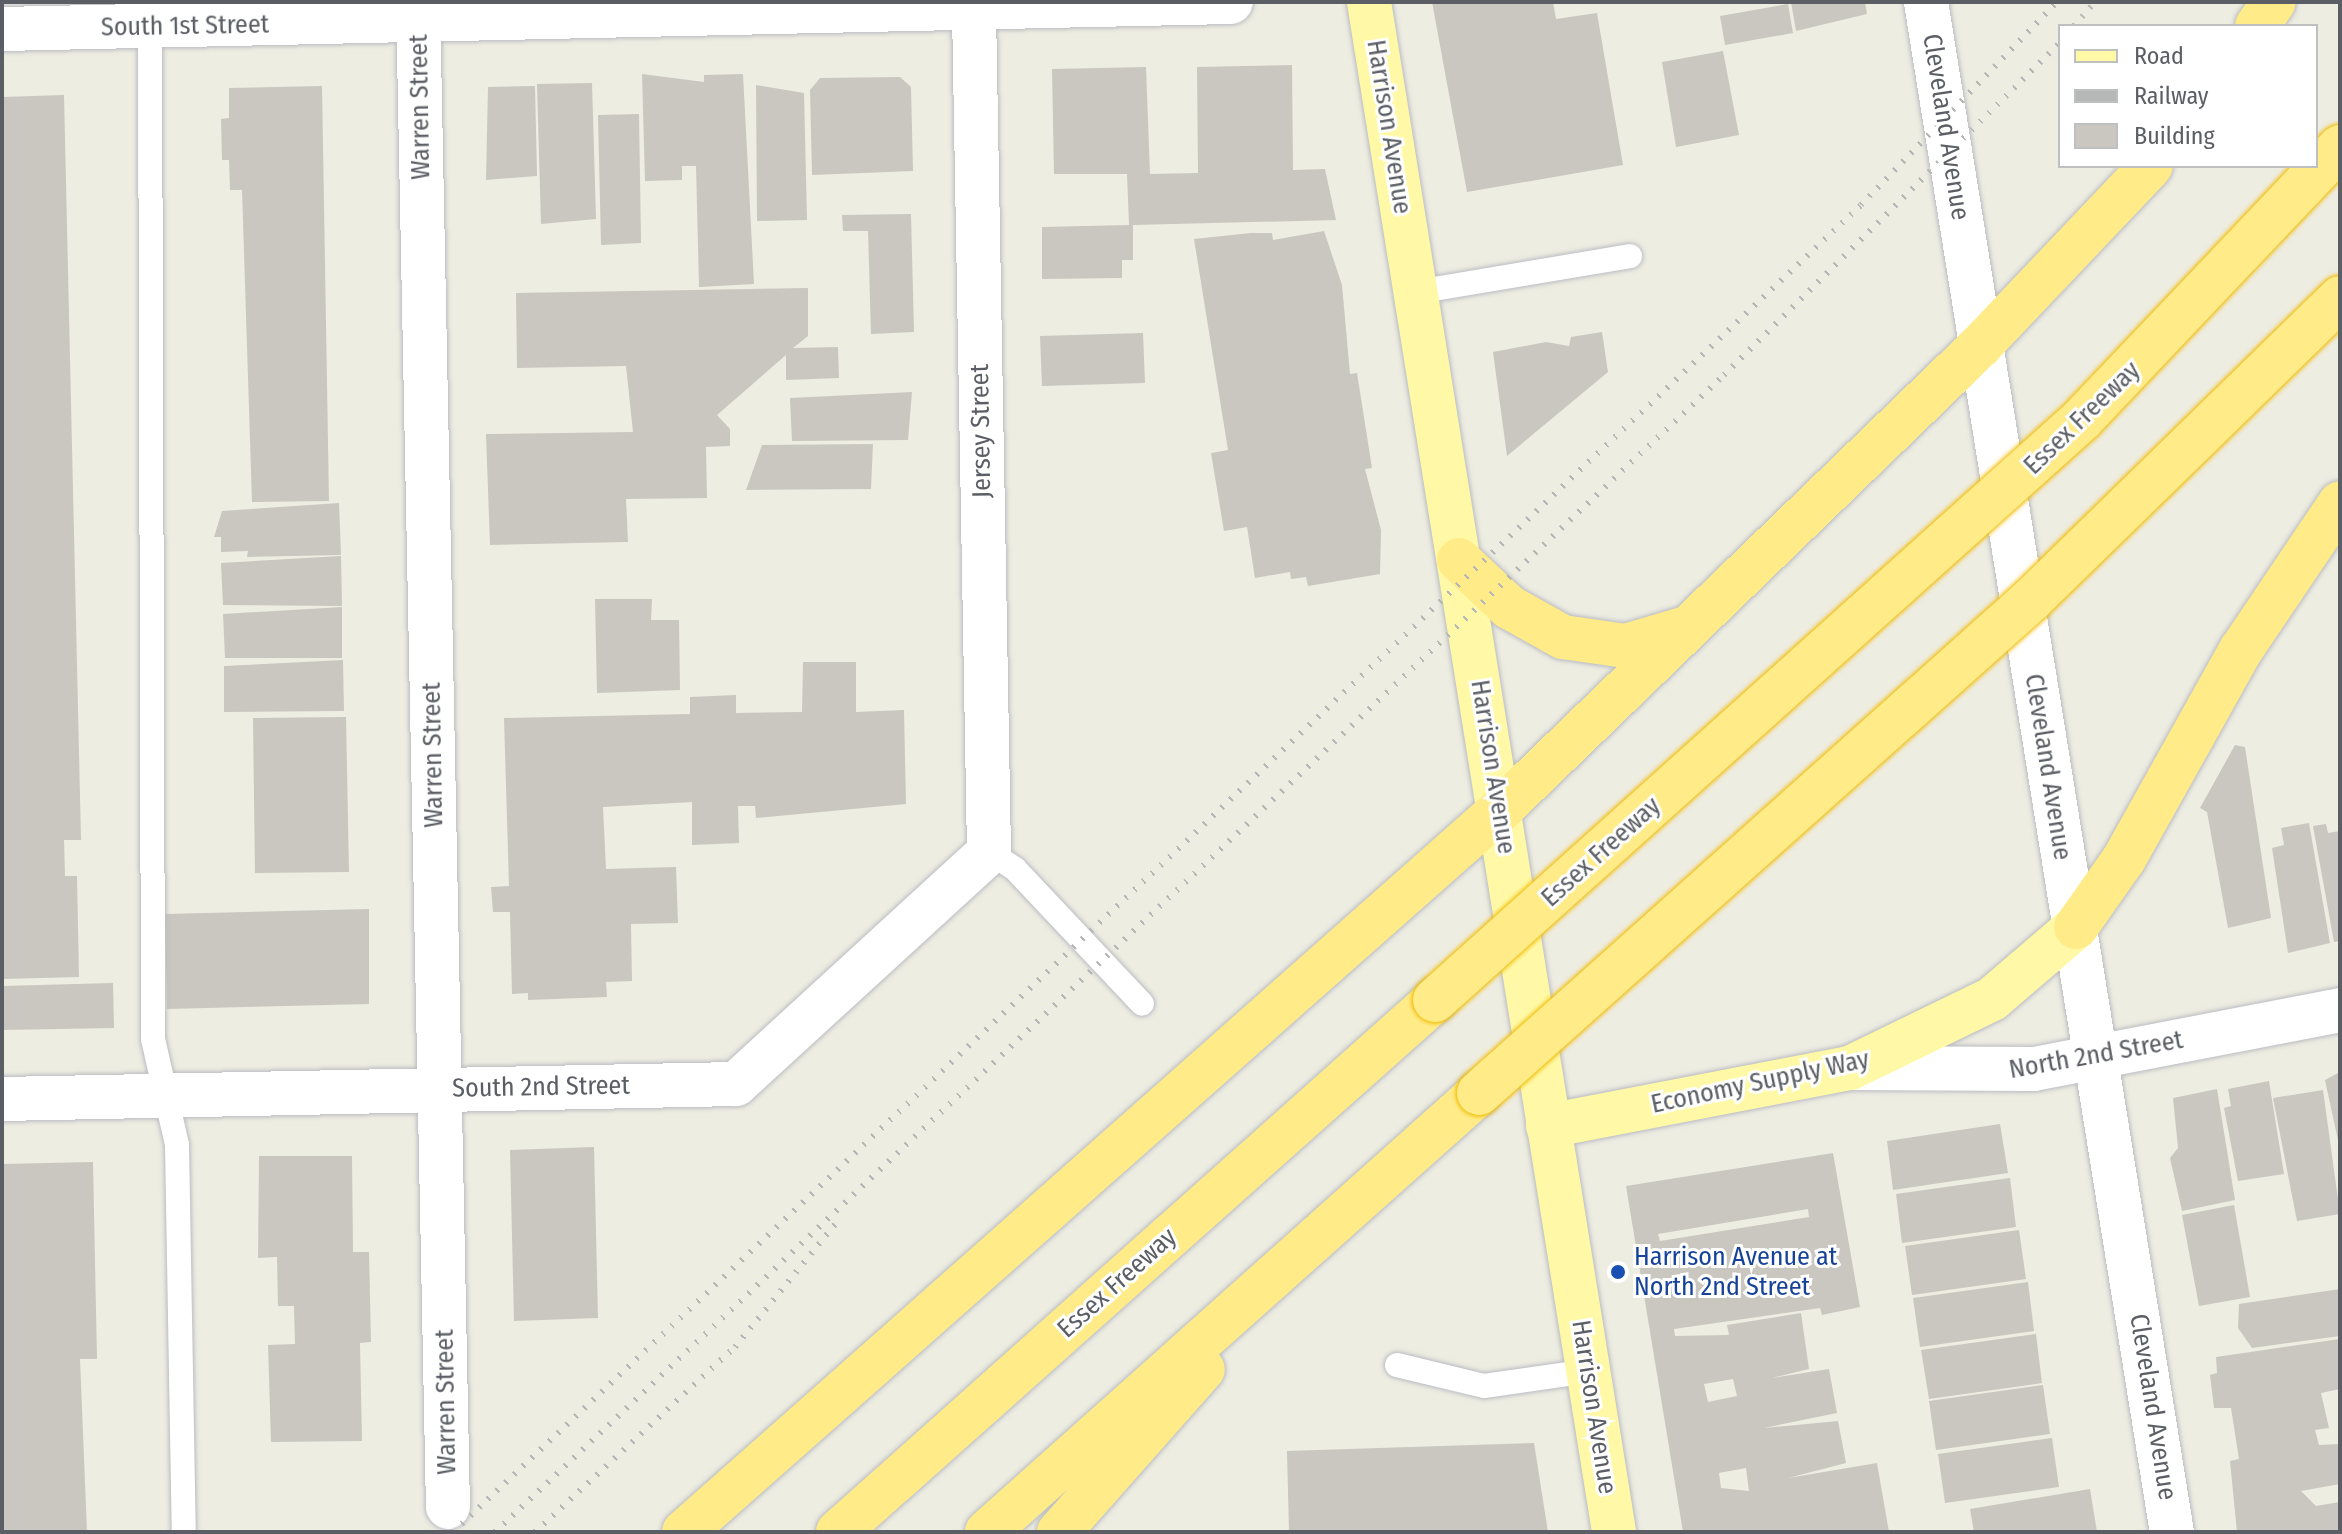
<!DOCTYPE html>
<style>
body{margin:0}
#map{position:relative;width:2342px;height:1534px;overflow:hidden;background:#eeede2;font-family:"Fira Sans Condensed",sans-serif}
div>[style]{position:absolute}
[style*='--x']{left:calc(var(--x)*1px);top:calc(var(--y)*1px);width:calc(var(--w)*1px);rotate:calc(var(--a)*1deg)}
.building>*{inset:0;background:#c9c7c0}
.roads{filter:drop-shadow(0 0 2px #babcc2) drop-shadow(0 0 2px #babcc2)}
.lane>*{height:24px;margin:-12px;padding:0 12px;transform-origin:12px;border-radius:12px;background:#fff}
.street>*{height:44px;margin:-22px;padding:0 22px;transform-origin:22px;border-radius:22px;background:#fff}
.secondary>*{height:44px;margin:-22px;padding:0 22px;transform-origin:22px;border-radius:22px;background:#fff}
.primary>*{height:44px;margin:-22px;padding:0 22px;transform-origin:22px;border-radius:22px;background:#fff9a7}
.highway>*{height:44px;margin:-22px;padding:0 22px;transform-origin:22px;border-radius:22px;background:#ffec89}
.rail>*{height:6px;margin-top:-3px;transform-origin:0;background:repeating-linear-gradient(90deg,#b6b7b7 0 2px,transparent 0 12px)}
.bridges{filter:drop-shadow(0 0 2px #f1bb00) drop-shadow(0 0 2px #f1bb00)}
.highway-bridge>*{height:44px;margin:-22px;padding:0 22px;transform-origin:22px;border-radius:22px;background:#ffec89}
.dots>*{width:22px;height:22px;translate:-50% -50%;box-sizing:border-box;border:4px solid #fff;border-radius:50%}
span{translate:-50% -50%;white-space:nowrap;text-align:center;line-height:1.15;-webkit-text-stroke:6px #fff;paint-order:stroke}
.street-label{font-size:26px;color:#5b5e64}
.transit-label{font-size:26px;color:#164399}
.left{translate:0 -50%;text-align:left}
.frame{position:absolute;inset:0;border:4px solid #5b5e64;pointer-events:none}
.legend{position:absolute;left:2058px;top:24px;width:260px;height:144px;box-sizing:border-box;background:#fff;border:2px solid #bdbfc1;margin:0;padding:10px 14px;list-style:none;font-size:24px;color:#5b5e64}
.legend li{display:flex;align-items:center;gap:16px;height:40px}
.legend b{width:40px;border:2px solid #bdbfc1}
</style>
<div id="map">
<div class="building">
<i style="clip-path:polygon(1432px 2px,1553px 2px,1556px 19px,1597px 13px,1623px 165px,1467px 192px)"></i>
<i style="clip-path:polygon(1791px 2px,1865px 2px,1867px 14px,1796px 31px)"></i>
<i style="clip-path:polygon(1788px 4px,1793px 33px,1725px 45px,1720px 16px)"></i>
<i style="clip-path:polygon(1723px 51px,1739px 135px,1676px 147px,1662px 62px)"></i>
<i style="clip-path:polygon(1292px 65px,1293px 170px,1325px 169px,1336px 220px,1133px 225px,1133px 260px,1122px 260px,1122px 278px,1042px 279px,1042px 227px,1129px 225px,1127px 174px,1054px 174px,1052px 69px,1146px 67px,1150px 174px,1198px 173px,1197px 67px)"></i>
<i style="clip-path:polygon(642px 74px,704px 82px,704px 75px,743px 74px,754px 284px,699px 287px,696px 166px,682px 166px,682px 180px,645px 181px)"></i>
<i style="clip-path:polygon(900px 77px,911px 87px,913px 171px,812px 175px,810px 90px,820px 78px)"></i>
<i style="clip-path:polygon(592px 83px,596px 219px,541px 224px,537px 84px)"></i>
<i style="clip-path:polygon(756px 85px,804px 93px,807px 220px,757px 221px)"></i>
<i style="clip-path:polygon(322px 86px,329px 501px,252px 502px,242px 190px,230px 190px,229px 160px,222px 160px,221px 119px,229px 118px,229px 88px)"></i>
<i style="clip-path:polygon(535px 86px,537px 176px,486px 180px,488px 87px)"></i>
<i style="clip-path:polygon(64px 95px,81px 840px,64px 840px,65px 876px,77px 876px,79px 977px,2px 979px,2px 97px)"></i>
<i style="clip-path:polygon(639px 114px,641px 243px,601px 245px,598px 115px)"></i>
<i style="clip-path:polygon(911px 214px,914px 332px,871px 334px,868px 231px,843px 231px,842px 215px)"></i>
<i style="clip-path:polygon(1324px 231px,1342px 285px,1350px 374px,1357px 373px,1372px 468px,1365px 469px,1381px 530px,1380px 574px,1308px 586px,1306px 577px,1291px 579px,1290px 572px,1255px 578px,1247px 527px,1224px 531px,1211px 453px,1228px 450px,1194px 239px,1251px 233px,1272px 233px,1273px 240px)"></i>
<i style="clip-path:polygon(808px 288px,808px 336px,793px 348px,838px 347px,839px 378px,786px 380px,786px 355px,717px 415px,730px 429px,730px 446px,706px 447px,707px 498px,626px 499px,628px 542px,490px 545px,486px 434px,633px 432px,626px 366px,517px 368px,516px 293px)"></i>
<i style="clip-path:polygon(1602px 332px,1608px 372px,1507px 456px,1493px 352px,1546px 342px,1569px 346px,1571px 337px)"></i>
<i style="clip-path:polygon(1143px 333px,1145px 383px,1042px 386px,1040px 336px)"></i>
<i style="clip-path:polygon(912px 392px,908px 440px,792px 441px,790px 398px)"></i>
<i style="clip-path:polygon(873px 444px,871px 489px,746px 490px,762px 445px)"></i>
<i style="clip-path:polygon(339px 503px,341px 555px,247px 557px,248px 551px,221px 552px,221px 537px,214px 537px,222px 511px)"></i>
<i style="clip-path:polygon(341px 556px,342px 606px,223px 605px,221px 563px)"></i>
<i style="clip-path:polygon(595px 599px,652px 599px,651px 620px,679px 620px,680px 690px,597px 693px)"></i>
<i style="clip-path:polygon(342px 607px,342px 658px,225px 658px,223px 614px)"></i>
<i style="clip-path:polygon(343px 660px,344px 711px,224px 712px,224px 666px)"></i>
<i style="clip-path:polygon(803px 662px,856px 662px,856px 712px,904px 710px,906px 804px,756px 818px,755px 806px,738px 806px,739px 843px,692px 845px,692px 802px,603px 807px,606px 869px,676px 867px,678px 923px,631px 924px,632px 981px,606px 982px,607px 997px,528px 1000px,528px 993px,512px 994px,510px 912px,493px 912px,491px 887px,509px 886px,504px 718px,690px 714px,690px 697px,736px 695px,736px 713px,802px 712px)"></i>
<i style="clip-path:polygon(346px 717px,349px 872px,255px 873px,253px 718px)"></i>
<i style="clip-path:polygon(2235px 745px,2245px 747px,2271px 918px,2228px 928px,2207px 812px,2200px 808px)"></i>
<i style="clip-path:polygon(2309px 823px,2330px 943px,2288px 953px,2272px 848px,2284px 845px,2281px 828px)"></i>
<i style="clip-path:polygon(2326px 824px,2328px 833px,2340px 831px,2340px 941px,2334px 942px,2313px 826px)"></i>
<i style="clip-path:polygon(369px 909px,369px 1004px,167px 1009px,165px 914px)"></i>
<i style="clip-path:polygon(113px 983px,114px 1028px,2px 1030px,2px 986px)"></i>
<i style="clip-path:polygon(2340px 1072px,2340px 1145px,2339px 1145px,2325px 1080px)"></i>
<i style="clip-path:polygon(2269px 1081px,2284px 1174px,2238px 1181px,2224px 1108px,2231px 1106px,2228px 1089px)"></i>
<i style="clip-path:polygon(2217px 1089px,2235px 1200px,2182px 1211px,2170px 1158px,2178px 1148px,2173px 1098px)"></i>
<i style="clip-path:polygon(2323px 1090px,2340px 1214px,2297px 1221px,2273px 1098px)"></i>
<i style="clip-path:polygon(2000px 1124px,2008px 1173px,1893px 1190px,1887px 1141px)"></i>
<i style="clip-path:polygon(594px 1147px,598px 1318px,514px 1321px,510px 1150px)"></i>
<i style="clip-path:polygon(evenodd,1833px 1153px,1860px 1307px,1822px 1315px,1820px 1308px,1674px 1329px,1675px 1336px,1729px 1335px,1727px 1325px,1801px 1313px,1809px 1369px,1772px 1378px,1829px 1369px,1837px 1413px,1764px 1428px,1838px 1421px,1846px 1463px,1788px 1478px,1877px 1463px,1889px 1532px,1683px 1532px,1626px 1186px,1833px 1153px,1808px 1209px,1809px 1217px,1660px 1241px,1658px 1234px,1808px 1209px,1833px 1153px,1733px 1379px,1737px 1396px,1708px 1402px,1704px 1384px,1733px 1379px,1833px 1153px,1746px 1468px,1749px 1491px,1721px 1488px,1719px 1473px,1746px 1468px)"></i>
<i style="clip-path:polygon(259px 1156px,352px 1156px,353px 1252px,369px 1252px,371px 1342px,360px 1343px,362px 1441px,271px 1442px,268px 1345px,295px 1344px,294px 1306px,278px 1306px,277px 1257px,258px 1258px)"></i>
<i style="clip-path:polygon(93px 1162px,97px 1359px,80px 1359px,87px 1532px,2px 1532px,2px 1164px)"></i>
<i style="clip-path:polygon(2010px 1178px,2016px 1227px,1902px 1243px,1896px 1194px)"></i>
<i style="clip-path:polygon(2234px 1205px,2250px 1297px,2199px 1306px,2182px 1215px)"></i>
<i style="clip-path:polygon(2019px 1230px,2026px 1279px,1912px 1295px,1905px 1246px)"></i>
<i style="clip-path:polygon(2028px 1282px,2034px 1331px,1920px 1347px,1913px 1298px)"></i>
<i style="clip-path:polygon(2340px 1289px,2340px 1336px,2252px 1348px,2238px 1328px,2239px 1304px)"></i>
<i style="clip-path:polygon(2036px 1334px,2042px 1383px,1929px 1399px,1921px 1350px)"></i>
<i style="clip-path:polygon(2340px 1339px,2340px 1389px,2321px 1393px,2329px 1428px,2315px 1430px,2319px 1445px,2340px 1444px,2340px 1484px,2301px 1491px,2316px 1506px,2340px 1502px,2340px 1532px,2237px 1532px,2230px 1461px,2239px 1459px,2231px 1408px,2214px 1408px,2210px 1375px,2217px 1373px,2216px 1357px)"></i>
<i style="clip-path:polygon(2043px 1385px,2050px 1434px,1936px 1450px,1929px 1401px)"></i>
<i style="clip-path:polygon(2052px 1438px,2059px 1487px,1945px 1503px,1938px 1454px)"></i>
<i style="clip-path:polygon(1534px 1443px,1548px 1532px,1289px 1532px,1287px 1451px)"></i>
<i style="clip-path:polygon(2090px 1489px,2097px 1532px,1974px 1532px,1970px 1509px)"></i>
</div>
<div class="roads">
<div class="lane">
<i style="--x:150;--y:25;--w:1014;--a:89.83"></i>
<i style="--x:153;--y:1039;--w:109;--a:77.2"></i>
<i style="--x:177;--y:1145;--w:387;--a:89"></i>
<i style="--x:1416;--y:292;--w:217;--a:-9.5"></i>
<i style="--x:989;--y:852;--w:31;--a:33"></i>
<i style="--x:1015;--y:869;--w:185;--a:46.7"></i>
<i style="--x:1397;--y:1365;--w:89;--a:13.6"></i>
<i style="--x:1484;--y:1386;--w:105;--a:-8.2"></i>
</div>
<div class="street">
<i style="--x:418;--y:2;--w:1505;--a:88.86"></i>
<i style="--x:1926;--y:2;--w:1550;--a:80.87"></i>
<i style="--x:2;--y:29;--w:1229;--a:-1.26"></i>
<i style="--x:2;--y:1099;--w:734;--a:-1.17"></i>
<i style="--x:736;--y:1084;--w:343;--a:-42.5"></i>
<i style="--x:989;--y:852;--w:842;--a:-91.02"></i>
</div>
<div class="secondary">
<i style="--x:1850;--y:1068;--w:184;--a:0.3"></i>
<i style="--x:2034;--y:1069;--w:312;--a:-10.9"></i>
</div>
<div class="primary">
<i style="--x:1369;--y:2;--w:1549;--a:80.9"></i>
<i style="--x:1548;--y:1126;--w:308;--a:-10.9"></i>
<i style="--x:1850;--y:1068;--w:158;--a:-25.9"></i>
<i style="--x:1992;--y:999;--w:111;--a:-40.6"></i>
</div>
<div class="highway">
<i style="--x:2257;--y:26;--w:29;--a:-55"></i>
<i style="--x:1459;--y:560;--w:69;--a:43.2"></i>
<i style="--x:1509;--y:607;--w:62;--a:29.1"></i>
<i style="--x:1563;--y:637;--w:63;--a:8.3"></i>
<i style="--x:1625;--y:646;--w:60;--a:-16.3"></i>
<i style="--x:2076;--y:927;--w:83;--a:-54.8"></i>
<i style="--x:2124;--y:859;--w:240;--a:-60.8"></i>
<i style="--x:2241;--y:650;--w:177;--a:-56"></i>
<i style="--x:684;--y:1532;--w:1090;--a:-41.5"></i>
<i style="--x:1500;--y:810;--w:668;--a:-44.03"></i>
<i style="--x:1980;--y:346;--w:248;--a:-46.5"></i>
<i style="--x:838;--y:1532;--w:800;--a:-41.7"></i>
<i style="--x:987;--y:1532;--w:659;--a:-41.74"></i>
<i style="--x:1059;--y:1532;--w:217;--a:-48.5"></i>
</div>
</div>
<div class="rail">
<i style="--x:2074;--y:26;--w:32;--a:-49"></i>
<i style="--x:453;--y:1532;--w:1935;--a:-43.3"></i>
<i style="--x:1861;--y:205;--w:282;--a:-46"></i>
<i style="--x:495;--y:1532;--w:1688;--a:-43.27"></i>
<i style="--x:1724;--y:375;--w:473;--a:-44.7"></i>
<i style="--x:535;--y:1532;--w:272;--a:-42.8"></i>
<i style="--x:735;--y:1347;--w:160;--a:-50.8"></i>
</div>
<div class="bridges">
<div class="highway-bridge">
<i style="--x:1435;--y:1000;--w:870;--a:-41.92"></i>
<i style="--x:2082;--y:419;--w:375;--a:-46.5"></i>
<i style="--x:1479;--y:1093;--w:742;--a:-41.77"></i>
<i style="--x:2032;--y:599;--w:431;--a:-44.3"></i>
</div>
</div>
<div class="dots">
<i style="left:1618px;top:1272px;background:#1a4fb4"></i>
</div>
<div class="street-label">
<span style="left:185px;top:26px;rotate:-1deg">South 1st Street</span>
<span style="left:420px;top:107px;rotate:-91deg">Warren Street</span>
<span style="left:1389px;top:127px;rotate:81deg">Harrison Avenue</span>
<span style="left:1946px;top:127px;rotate:81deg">Cleveland Avenue</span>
<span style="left:2082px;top:418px;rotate:-44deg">Essex Freeway</span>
<span style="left:981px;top:431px;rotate:-91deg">Jersey Street</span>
<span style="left:433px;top:755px;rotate:-91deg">Warren Street</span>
<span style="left:1493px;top:767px;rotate:81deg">Harrison Avenue</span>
<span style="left:2048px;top:767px;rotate:81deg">Cleveland Avenue</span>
<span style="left:1601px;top:852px;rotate:-42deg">Essex Freeway</span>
<span style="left:2096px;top:1055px;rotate:-10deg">North 2nd Street</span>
<span style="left:1760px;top:1082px;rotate:-12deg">Economy Supply Way</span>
<span style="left:541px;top:1087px;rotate:-1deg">South 2nd Street</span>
<span style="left:1117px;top:1283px;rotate:-42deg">Essex Freeway</span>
<span style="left:446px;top:1402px;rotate:-91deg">Warren Street</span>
<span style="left:1594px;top:1407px;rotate:81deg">Harrison Avenue</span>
<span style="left:2153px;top:1407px;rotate:81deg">Cleveland Avenue</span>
</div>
<div class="transit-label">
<span class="left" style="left:1634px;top:1272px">Harrison Avenue at<br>North 2nd Street</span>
</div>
<div class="frame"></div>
<ul class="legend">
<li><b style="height:10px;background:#fff9a7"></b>Road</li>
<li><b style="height:10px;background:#b6b7b7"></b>Railway</li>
<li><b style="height:22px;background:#c9c7c0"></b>Building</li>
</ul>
</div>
